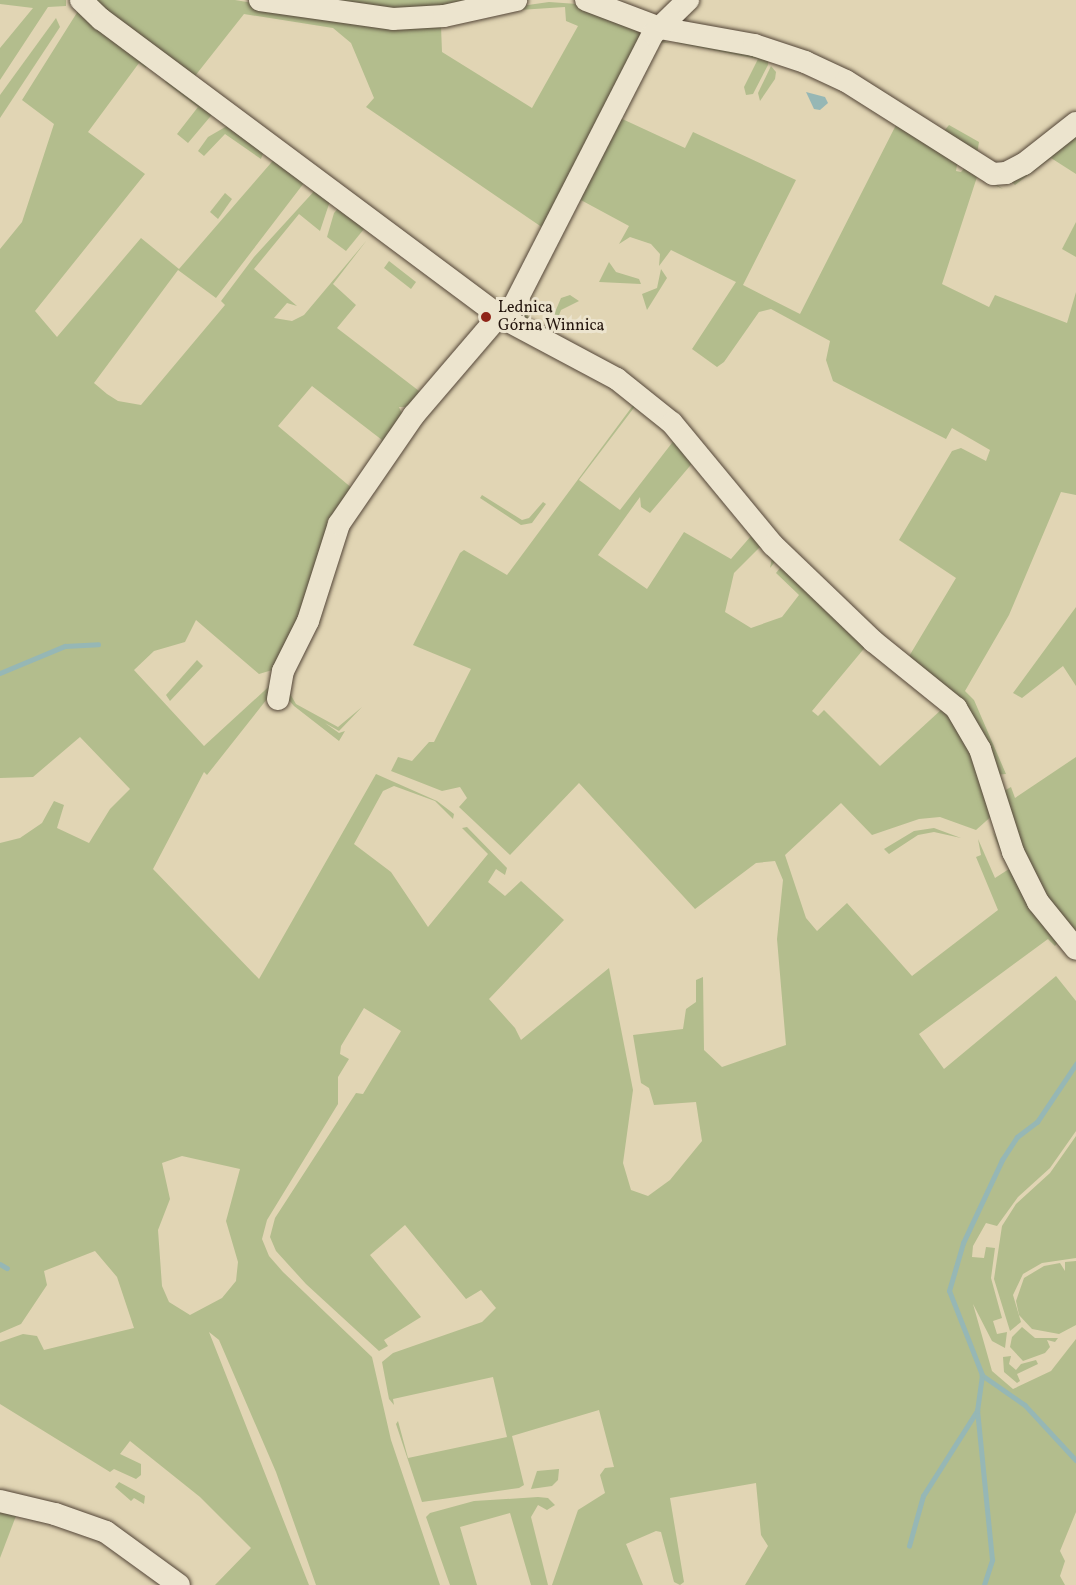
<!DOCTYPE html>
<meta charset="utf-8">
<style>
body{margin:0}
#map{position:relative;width:1076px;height:1585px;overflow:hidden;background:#e1d5b4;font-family:Vollkorn,serif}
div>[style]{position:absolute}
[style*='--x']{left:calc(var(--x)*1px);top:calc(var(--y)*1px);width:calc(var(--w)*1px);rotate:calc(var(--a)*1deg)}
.green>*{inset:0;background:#b3bd8d}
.water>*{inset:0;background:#96b7b5}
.stream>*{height:4.5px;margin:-2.25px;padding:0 2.25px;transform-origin:2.25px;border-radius:2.25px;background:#96b7b5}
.roads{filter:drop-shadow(0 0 2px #534537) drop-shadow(0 0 2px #534537)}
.minor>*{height:22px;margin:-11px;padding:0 11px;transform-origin:11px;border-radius:11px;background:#ece4ce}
.dots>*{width:16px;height:16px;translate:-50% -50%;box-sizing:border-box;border:3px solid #ece4ce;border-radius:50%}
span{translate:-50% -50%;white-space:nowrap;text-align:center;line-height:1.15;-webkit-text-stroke:6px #ece4ce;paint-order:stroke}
.poi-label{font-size:16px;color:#24150d}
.left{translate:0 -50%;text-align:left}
</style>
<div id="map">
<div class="green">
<i style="clip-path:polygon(0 0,66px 0,66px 6px,48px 7px,0 80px,0 48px,33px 8px,0 4px)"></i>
<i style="clip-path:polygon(86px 0,235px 0,328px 16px,441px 26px,442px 52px,532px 108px,578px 26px,566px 21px,565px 7px,519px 10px,521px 6px,549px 2px,577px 4px,643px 31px,546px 230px,366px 107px,374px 98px,351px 43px,333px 28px,244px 14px,195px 76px)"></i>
<i style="clip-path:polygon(283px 0,491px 0,416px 13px)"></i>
<i style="clip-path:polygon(evenodd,78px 11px,150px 60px,146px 68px,139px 63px,88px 132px,145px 174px,35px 311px,57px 337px,141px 238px,179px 269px,277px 156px,307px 179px,216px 298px,178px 270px,94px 383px,107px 394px,118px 401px,141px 405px,225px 305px,221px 301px,254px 257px,317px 188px,330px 201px,320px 231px,299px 214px,254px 269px,297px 306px,287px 303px,274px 318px,292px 321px,304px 315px,367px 240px,333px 284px,356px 305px,337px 328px,423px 394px,476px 334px,415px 407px,399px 407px,405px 420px,383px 451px,378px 451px,382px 440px,312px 386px,278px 426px,353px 489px,367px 473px,331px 533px,304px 622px,279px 668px,259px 674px,196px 620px,185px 642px,154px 651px,134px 670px,204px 746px,276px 680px,267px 699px,207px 775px,204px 772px,153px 869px,259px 979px,376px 774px,437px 801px,454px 814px,453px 819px,435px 801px,394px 786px,383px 791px,354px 844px,391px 872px,428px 927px,488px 854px,462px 828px,467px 827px,507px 868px,505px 875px,496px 869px,488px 882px,505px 896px,521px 881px,564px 920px,489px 999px,515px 1028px,521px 1040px,609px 968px,633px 1090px,623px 1163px,631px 1190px,648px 1196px,670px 1180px,702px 1141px,696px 1102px,654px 1105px,649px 1088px,641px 1083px,633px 1035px,683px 1029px,686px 1009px,696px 1002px,696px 980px,703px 977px,704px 1050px,722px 1067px,786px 1045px,777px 939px,783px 880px,775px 861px,756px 863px,695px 909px,579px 783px,510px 855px,459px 807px,467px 798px,460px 787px,442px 791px,391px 771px,398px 757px,412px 761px,429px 742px,434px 742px,471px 669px,413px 645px,460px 553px,464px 550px,507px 575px,637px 400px,644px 405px,643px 411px,636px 405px,579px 480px,620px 510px,675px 439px,648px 416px,654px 412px,701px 461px,725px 491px,725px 503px,695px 460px,650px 513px,641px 507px,640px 497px,598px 555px,647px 589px,684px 532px,731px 559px,751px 536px,736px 517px,741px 513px,778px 558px,770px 568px,772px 558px,760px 547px,734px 573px,725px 612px,751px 628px,782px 617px,799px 595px,776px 573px,784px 563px,866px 640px,867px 645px,812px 711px,818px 716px,824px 710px,880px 766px,942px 709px,917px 687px,913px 688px,923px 683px,948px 704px,969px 735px,991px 793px,994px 814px,976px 830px,940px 817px,919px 819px,872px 835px,841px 803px,785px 855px,806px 918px,817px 931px,847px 903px,912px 976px,998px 910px,976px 857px,981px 855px,978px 839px,995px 878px,1009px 869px,992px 831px,1045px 920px,1061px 939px,1055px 946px,1048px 939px,919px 1034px,944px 1069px,1056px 976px,1076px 1001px,1076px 1131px,1050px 1168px,1018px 1197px,997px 1226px,986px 1223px,973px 1246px,972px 1257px,984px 1258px,986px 1247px,995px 1248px,991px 1278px,1002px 1318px,993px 1321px,997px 1334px,1007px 1332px,1005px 1348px,992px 1341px,973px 1304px,992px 1371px,1013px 1389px,1051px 1371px,1076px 1339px,1076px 1512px,1060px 1551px,1065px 1561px,1060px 1576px,1065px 1585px,745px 1585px,768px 1546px,761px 1535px,756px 1483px,670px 1498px,684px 1582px,680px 1585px,674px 1582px,661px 1532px,656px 1531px,626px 1544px,643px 1585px,552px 1585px,578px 1510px,605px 1493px,600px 1475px,605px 1468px,614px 1467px,599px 1410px,512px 1436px,524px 1485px,519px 1488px,422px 1502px,396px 1424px,398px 1421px,408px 1458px,507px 1437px,493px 1377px,393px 1399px,394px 1405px,389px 1399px,382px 1362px,393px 1353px,482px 1322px,496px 1308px,481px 1290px,466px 1299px,405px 1225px,370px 1255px,421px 1317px,384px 1340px,388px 1346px,379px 1351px,306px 1284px,276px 1251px,270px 1237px,275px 1218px,356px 1093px,363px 1094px,401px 1031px,364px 1008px,341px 1046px,340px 1054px,349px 1059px,338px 1077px,338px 1104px,267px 1220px,262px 1239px,269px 1256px,283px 1272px,372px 1357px,391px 1440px,440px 1585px,316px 1585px,276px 1472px,219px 1340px,209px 1332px,309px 1585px,215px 1585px,251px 1548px,200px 1497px,130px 1441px,120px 1454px,141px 1464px,141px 1475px,136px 1479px,114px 1469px,110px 1472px,0 1404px,0 1342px,23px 1334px,37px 1336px,44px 1350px,134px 1328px,117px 1277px,95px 1251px,44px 1271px,47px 1285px,21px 1324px,0 1333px,0 843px,20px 838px,42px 823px,54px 801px,64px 805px,57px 828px,89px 843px,110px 809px,130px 789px,80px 737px,33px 777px,0 778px,0 249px,22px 222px,54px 124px,22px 100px,78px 11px,182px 1156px,240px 1169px,226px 1221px,238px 1262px,236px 1281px,222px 1298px,190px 1315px,169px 1302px,162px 1286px,158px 1230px,170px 1199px,162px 1163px,182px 1156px)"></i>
<i style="clip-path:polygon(56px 18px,60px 27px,0 118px,0 95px)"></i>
<i style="clip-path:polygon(656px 39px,670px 43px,658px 42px,618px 117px,685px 148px,693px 132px,796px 180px,743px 285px,800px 314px,896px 125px,958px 159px,956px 171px,961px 172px,967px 165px,1003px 189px,977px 177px,942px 284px,989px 307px,995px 295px,1067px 323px,1076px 292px,1076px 495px,1061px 492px,1009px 615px,965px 691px,974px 700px,1006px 774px,994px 775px,908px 658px,956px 578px,899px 540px,952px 451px,961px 448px,986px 461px,990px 450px,952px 428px,946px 439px,833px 381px,826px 360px,830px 341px,771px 309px,759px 312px,724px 362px,717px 367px,692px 349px,736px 282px,671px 250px,659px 266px,660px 254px,651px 244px,630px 237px,619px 244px,629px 226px,579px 199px,523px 307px,532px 323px,518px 315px)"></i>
<i style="clip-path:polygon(677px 39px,769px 55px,768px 65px,753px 94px,746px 95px,744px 87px,758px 59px,677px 43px)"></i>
<i style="clip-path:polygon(771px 66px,776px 72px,775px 79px,760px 101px,758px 93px)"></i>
<i style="clip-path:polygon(167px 80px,215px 111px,188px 143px,177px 134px,198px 107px,165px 82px)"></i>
<i style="clip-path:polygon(949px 125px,979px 142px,977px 154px,944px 131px)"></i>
<i style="clip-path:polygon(227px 126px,265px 148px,261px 159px,225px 134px,204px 156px,198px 151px,208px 137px)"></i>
<i style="clip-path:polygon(1076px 127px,1076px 174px,1051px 158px,1015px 185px,1010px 180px)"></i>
<i style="clip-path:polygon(225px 193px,232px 199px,218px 219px,210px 212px)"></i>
<i style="clip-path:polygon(341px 205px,364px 229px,346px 251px,327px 237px,334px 213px)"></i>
<i style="clip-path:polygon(1076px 222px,1076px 257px,1062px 249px)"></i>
<i style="clip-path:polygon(389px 261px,416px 282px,411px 289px,384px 268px)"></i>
<i style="clip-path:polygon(609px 262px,616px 272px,639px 279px,641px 284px,599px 282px)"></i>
<i style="clip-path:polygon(661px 269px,667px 278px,647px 310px,642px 294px,657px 288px)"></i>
<i style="clip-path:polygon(570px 295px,579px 301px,561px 310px,552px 334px,547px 331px,561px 298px)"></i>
<i style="clip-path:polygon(482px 495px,522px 520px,529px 518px,543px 502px,546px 504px,532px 523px,521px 525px,480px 498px)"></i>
<i style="clip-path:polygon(1076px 607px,1076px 686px,1063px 666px,1022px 698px,1013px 693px)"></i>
<i style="clip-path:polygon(197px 660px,203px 666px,170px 701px,166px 695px)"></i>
<i style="clip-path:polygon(289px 692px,296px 704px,338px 727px,362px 707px,339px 731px,325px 723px,339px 733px,345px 731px,339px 741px,294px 706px,286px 697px)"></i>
<i style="clip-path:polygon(1076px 757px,1076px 942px,1026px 867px,1004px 791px,1011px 787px,1015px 798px)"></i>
<i style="clip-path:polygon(934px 828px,961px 838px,934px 832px,918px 835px,889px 854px,884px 849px,914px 831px)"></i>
<i style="clip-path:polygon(1076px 1136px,1076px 1258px,1042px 1263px,1023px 1274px,1013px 1295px,1021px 1322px,1010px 1331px,994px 1279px,1002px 1226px,1016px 1204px,1050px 1173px)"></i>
<i style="clip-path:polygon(1076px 1261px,1076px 1325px,1059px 1334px,1032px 1329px,1019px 1315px,1016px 1301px,1024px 1278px,1044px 1266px,1060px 1263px,1065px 1271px,1065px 1262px)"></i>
<i style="clip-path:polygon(1022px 1327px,1035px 1338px,1058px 1338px,1055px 1342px,1047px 1340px,1050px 1347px,1045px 1353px,1023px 1361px,1010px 1347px,1012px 1337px)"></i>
<i style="clip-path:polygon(1011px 1356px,1009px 1364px,1016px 1370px,1021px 1364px,1036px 1360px,1038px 1364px,1017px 1374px,1020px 1381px,1017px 1383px,1004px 1372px,1003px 1357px)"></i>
<i style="clip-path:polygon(559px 1469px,558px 1480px,552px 1486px,531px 1489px,537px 1471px)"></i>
<i style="clip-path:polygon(119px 1482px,145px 1496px,144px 1504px,134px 1498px,131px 1501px,115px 1487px)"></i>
<i style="clip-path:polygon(538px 1497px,548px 1498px,555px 1505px,547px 1510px,538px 1505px,531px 1517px,548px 1585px,531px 1585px,510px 1513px,460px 1527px,477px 1585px,450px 1585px,426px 1517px,430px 1513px,474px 1501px)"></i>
<i style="clip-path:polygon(0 1505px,19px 1508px,0 1558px)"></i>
</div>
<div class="water">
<i style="clip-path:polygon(806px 92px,825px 97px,828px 103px,820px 110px,814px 109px)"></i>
</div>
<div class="stream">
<i style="--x:0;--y:673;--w:70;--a:-22.6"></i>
<i style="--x:65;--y:646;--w:33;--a:-3"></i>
<i style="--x:0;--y:1264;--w:8;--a:30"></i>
<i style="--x:982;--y:1375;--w:52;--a:34.9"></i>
<i style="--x:1025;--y:1405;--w:75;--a:47.2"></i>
<i style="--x:909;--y:1546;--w:52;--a:-74.4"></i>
<i style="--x:923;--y:1496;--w:101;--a:-57.6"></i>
<i style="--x:984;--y:1585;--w:26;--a:-72"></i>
<i style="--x:992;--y:1560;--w:150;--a:-95.7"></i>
<i style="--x:977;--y:1411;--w:36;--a:-82"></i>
<i style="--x:982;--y:1375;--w:90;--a:-111.4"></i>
<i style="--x:949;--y:1291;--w:50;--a:-73.7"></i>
<i style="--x:963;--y:1243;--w:92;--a:-64.8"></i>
<i style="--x:1002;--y:1160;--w:27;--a:-57"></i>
<i style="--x:1017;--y:1137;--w:25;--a:-37"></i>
<i style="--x:1037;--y:1122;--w:70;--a:-56.1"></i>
</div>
<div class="roads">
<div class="minor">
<i style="--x:81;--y:0;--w:28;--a:44"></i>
<i style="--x:101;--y:19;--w:497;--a:36.7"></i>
<i style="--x:499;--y:316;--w:134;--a:28.1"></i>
<i style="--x:617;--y:379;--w:70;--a:38.7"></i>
<i style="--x:672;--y:423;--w:158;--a:50.4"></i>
<i style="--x:773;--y:545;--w:139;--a:43.8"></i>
<i style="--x:873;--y:641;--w:107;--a:38.9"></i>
<i style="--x:956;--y:708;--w:48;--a:59.7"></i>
<i style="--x:980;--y:749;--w:108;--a:72.2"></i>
<i style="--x:1013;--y:852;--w:56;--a:63.4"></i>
<i style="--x:1038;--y:902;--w:60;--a:51"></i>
<i style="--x:260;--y:0;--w:134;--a:8.1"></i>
<i style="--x:393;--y:19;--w:51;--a:-3.4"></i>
<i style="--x:444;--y:16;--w:74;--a:-12.5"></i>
<i style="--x:586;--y:0;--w:79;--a:20.7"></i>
<i style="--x:660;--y:28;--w:96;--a:10.3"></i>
<i style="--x:754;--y:45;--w:54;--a:18.4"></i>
<i style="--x:805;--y:62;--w:45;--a:24.9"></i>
<i style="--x:846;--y:81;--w:174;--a:32.3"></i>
<i style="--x:993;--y:174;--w:13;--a:-4"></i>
<i style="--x:1006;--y:173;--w:20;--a:-27"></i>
<i style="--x:1024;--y:164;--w:66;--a:-38.3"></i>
<i style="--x:507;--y:319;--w:320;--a:-62.9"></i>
<i style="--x:653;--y:34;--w:49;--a:-44.2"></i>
<i style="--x:278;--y:699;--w:28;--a:-80"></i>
<i style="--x:283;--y:671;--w:56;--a:-63.4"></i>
<i style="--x:308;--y:621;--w:102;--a:-72.3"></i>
<i style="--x:339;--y:524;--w:132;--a:-55.5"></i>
<i style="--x:414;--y:415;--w:130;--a:-49.4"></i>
<i style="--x:0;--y:1501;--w:57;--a:13.3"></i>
<i style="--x:55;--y:1514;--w:54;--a:19.4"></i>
<i style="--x:106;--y:1532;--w:90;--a:36"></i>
</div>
</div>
<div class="dots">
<i style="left:486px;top:317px;background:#8f2418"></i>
</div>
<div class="poi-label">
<span class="left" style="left:498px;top:317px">Lednica<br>Górna Winnica</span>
</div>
</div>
